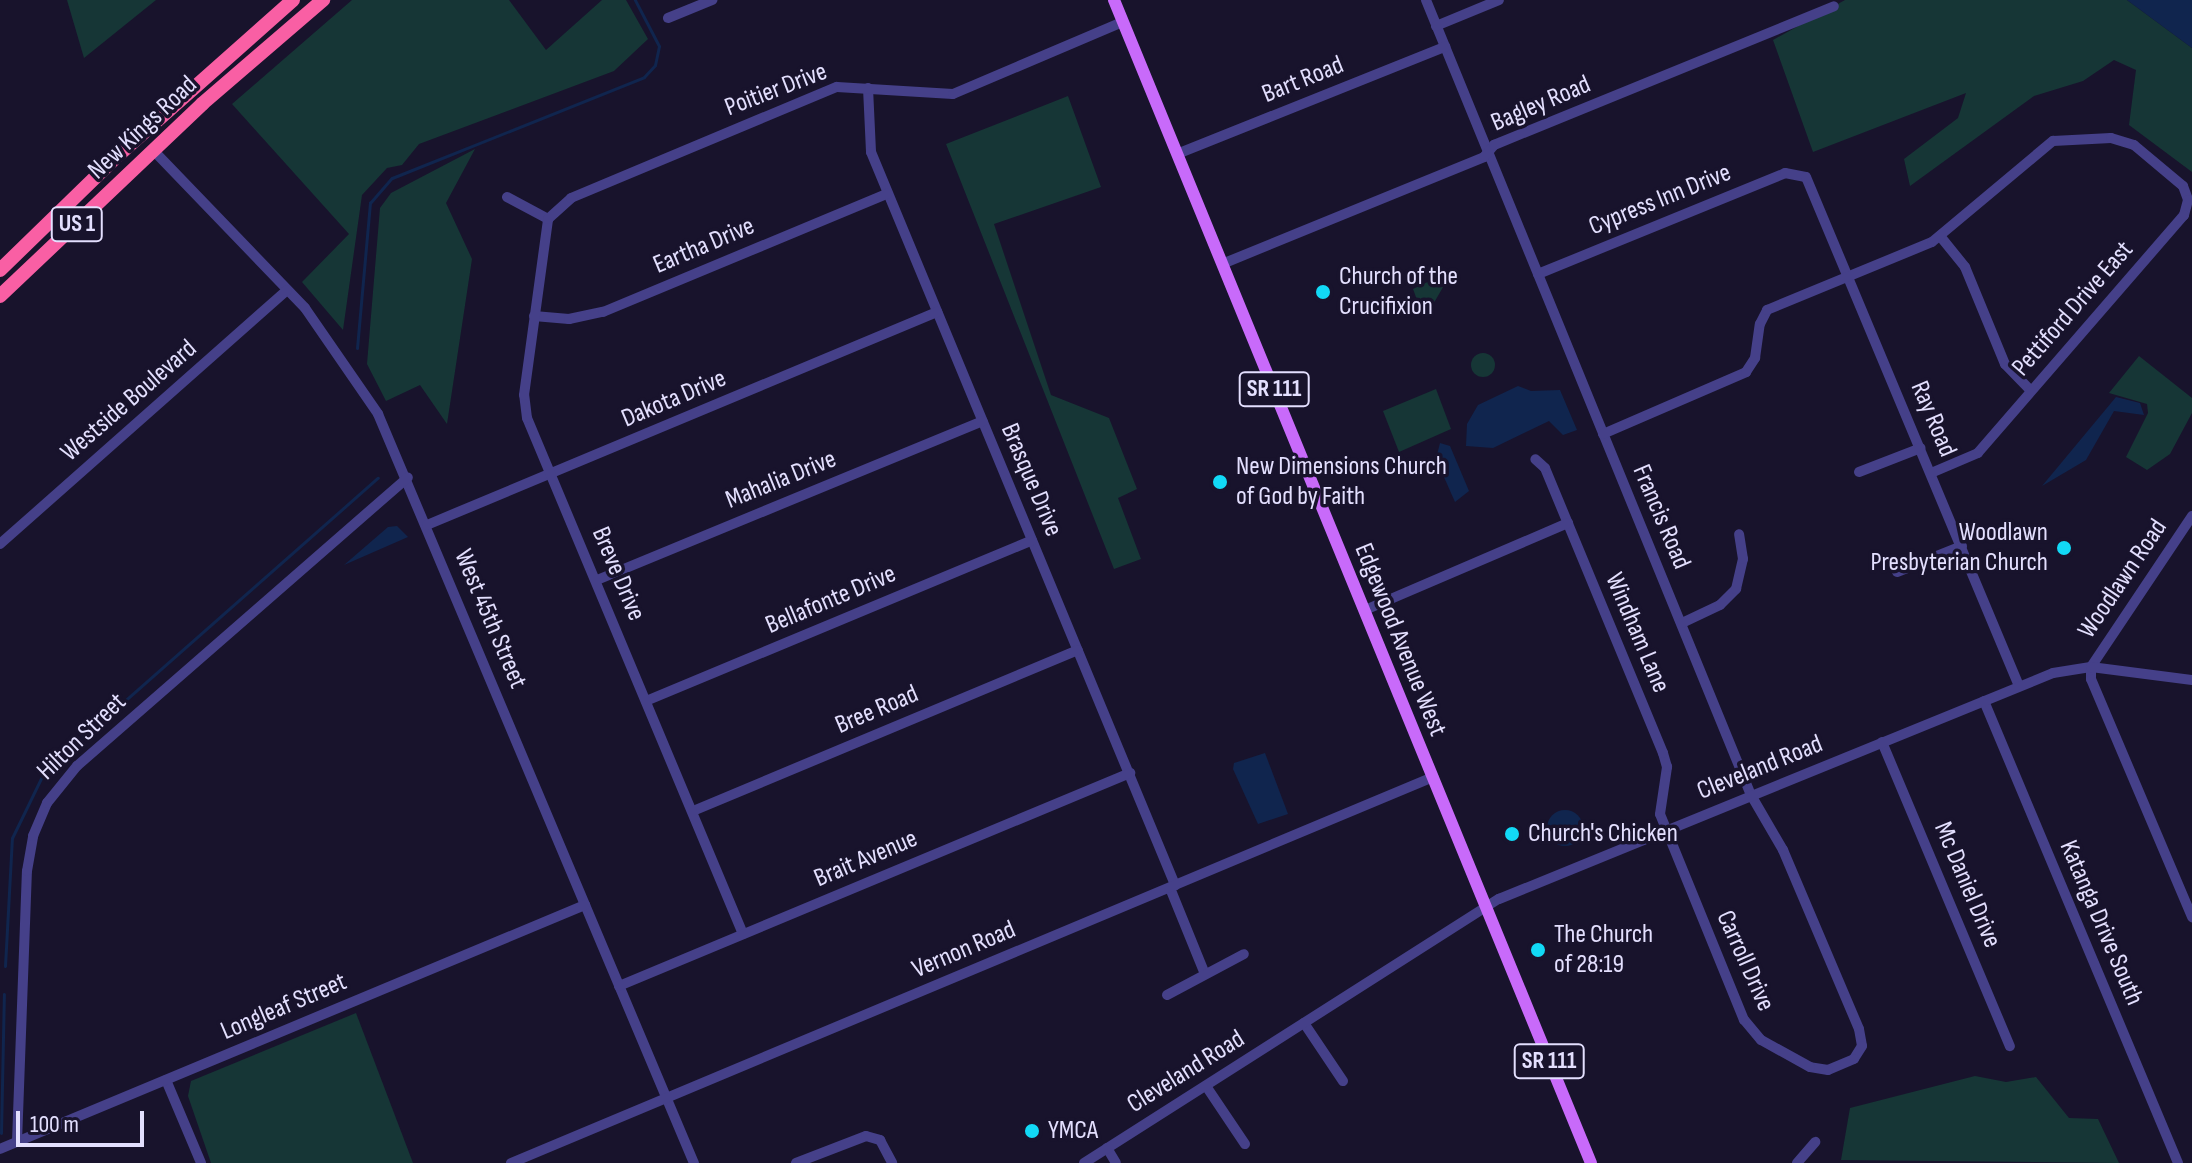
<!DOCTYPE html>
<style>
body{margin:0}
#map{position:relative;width:2192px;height:1163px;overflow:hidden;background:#18132c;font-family:"Sofia Sans Condensed",sans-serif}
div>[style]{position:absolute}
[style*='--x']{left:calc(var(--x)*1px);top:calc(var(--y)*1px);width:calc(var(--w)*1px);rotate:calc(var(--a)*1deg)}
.green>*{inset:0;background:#163636}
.round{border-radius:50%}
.water>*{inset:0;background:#10254e}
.stream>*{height:3px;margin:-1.5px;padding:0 1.5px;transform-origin:1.5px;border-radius:1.5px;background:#10254e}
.minor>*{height:10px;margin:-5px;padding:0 5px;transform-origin:5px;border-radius:5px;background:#454089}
.major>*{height:12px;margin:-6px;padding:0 6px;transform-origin:6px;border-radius:6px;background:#c86afa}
.highway>*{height:14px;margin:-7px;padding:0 7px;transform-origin:7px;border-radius:7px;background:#f95fa4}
.dots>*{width:22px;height:22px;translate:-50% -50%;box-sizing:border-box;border:4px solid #18132c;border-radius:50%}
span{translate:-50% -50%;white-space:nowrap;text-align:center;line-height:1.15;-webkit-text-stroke:7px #18132c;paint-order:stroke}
.shield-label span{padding:2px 6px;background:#18132c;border:2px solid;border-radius:6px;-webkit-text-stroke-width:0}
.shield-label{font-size:24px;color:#e3dffe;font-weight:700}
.street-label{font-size:26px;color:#e3dffe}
.poi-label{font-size:26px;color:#e3dffe}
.left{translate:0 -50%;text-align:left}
.right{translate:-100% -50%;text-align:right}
.scale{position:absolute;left:16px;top:1111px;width:128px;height:36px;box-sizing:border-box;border:4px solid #e3dffe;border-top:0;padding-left:10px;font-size:24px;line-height:28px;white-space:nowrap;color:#e3dffe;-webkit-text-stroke:6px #18132c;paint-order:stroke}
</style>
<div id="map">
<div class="green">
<i style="clip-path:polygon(67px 0,156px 0,84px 58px)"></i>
<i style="clip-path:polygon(352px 0,509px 0,546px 50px,602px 0,626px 0,648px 39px,614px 71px,419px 144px,402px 165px,387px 168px,362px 195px,343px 330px,302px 282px,349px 234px,232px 104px)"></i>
<i style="clip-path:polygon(1845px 0,2127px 0,2192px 48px,2192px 172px,2129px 125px,2136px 70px,2114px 60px,2083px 81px,2034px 96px,1910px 186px,1904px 159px,1958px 118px,1966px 93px,1813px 152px,1773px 40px)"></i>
<i style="clip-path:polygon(1068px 96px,1101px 187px,994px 224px,1051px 395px,1109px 418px,1137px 489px,1118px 498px,1141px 559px,1114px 569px,946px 144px)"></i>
<i style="clip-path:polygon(475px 149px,446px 203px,472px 259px,447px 424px,420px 385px,386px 401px,367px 364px,380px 208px,391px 193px)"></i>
<i style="clip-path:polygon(1440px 276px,1446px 282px,1428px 313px,1420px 308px,1413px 289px)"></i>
<i class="round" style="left:1471px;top:353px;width:24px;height:24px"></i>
<i style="clip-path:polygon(2139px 356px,2192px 398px,2192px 413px,2170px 454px,2147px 470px,2126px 457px,2148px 413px,2147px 404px,2109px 393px)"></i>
<i style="clip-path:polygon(1436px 389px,1451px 429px,1399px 452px,1383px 411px)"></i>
<i style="clip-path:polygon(356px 1013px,413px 1163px,211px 1163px,188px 1096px,191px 1081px)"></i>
<i style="clip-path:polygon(1975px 1076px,2006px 1082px,2036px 1077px,2069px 1118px,2098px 1119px,2119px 1163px,1841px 1160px,1850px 1108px)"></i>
</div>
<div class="water">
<i style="clip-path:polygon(2127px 0,2192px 0,2192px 48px)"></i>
<i style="clip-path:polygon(1518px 386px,1531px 391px,1560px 390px,1577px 430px,1563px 435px,1549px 421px,1493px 448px,1466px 446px,1467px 424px,1478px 405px)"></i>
<i style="clip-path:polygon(2116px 397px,2140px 403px,2144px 415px,2114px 411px,2086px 460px,2042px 486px)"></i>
<i style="clip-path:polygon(1440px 443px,1450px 446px,1469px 491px,1455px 502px,1436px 459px)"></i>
<i style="clip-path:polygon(397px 526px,408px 537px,344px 565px,388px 527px)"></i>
<i style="clip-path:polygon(1265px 753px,1288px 814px,1258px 824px,1233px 769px,1234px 763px)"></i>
<i class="round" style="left:1547px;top:810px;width:36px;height:36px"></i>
</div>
<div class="stream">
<i style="--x:357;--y:348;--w:146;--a:-84.9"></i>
<i style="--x:370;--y:203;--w:33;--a:-49"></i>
<i style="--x:392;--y:178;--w:271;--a:-21.8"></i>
<i style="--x:644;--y:77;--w:16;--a:-47"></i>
<i style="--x:655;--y:65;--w:19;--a:-78"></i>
<i style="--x:659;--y:46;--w:52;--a:-117.6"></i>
<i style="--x:5;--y:966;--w:128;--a:-86.9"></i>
<i style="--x:12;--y:838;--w:73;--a:-64.1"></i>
<i style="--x:44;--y:772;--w:445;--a:-41.4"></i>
<i style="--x:1;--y:1133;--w:139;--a:-88.8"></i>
</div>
<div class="minor">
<i style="--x:1426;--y:0;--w:859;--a:67.77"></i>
<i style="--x:1751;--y:795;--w:64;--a:59.8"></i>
<i style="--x:1783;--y:850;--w:194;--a:67"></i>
<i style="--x:1859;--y:1029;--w:17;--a:80"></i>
<i style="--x:1862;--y:1046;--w:15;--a:122"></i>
<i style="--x:1854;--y:1059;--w:28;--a:157"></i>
<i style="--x:1828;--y:1070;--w:18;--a:-171"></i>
<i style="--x:1810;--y:1067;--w:56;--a:-151.1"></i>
<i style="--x:1761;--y:1040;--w:26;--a:-130"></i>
<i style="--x:1744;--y:1020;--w:222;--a:-112.2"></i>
<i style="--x:1660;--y:814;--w:48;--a:-81.5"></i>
<i style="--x:1667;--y:767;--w:15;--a:-106"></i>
<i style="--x:1663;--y:753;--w:308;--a:-112.5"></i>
<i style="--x:1545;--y:468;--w:13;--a:-138"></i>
<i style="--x:668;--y:18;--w:48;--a:-22.2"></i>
<i style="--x:1436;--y:26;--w:68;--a:-22.4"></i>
<i style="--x:868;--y:88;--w:64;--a:87.3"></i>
<i style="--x:871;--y:152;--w:794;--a:67.47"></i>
<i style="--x:153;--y:150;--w:219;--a:46.1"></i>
<i style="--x:305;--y:308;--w:129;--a:55.4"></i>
<i style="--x:378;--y:414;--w:813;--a:67.13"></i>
<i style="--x:1177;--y:154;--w:289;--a:-21.8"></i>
<i style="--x:507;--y:197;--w:47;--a:28.2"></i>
<i style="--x:1940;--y:236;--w:40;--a:51"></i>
<i style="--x:1965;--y:267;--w:105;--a:67.6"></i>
<i style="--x:2005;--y:364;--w:37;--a:46"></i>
<i style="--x:1222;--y:264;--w:283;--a:-22.2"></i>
<i style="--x:1484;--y:157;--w:16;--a:-50"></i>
<i style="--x:1494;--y:145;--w:367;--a:-22.2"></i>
<i style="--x:1538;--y:274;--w:267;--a:-22.2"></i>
<i style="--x:1785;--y:173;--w:21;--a:11"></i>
<i style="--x:1806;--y:177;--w:552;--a:67.29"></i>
<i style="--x:534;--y:316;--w:35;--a:5"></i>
<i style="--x:569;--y:319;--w:35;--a:-12"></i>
<i style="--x:603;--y:312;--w:308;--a:-22.6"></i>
<i style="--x:1603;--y:434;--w:156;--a:-23.4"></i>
<i style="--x:1746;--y:372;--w:17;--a:-57"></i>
<i style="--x:1755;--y:358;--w:34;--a:-82"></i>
<i style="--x:1760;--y:324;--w:16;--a:-63"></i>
<i style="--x:1767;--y:310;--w:178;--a:-22.4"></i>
<i style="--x:1932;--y:242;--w:158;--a:-39.9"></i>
<i style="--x:2053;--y:141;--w:58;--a:-3"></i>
<i style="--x:2111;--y:138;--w:24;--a:17"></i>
<i style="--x:2134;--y:145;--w:64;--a:39.9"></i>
<i style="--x:2183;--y:186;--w:15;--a:70"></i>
<i style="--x:2188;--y:200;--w:16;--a:105"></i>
<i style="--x:2184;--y:215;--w:315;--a:130.9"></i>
<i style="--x:1978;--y:453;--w:51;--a:156.9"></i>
<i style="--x:1859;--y:472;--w:66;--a:-21.2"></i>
<i style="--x:2192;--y:516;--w:182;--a:123.8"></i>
<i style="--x:2091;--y:667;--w:12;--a:90"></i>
<i style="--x:2091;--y:679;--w:259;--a:67"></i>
<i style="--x:427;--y:525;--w:553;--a:-22.67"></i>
<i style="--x:0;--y:544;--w:383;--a:-41.5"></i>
<i style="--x:1897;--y:572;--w:70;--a:-21.8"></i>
<i style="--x:597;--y:580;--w:417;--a:-22.4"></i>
<i style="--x:1365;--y:610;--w:221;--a:-23.2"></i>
<i style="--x:1682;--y:623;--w:42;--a:-25.3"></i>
<i style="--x:1720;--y:605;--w:23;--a:-45"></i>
<i style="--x:1736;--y:589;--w:31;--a:-77"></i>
<i style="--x:1743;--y:559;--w:25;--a:-99"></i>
<i style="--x:646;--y:701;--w:418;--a:-22.6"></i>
<i style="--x:1984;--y:701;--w:501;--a:67.22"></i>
<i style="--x:1882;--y:742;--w:330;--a:67.2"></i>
<i style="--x:693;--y:811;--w:417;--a:-22.7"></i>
<i style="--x:1170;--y:888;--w:93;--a:67.9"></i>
<i style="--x:743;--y:934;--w:559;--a:-112.71"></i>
<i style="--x:527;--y:418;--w:23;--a:-97"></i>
<i style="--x:524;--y:395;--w:178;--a:-82.2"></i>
<i style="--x:548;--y:219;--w:31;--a:-42"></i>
<i style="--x:571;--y:198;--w:288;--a:-22.7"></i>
<i style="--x:837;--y:87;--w:116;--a:3.5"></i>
<i style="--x:953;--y:94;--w:185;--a:-23"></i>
<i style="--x:619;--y:986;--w:554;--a:-22.63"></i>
<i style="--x:1167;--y:995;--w:87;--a:-28"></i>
<i style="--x:1304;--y:1023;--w:70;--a:56.1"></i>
<i style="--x:166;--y:1080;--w:90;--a:67.1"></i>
<i style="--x:1206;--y:1086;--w:70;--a:56.1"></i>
<i style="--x:17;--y:1142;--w:271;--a:-87.9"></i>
<i style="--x:27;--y:871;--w:36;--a:-80"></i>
<i style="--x:33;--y:836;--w:36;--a:-67"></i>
<i style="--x:47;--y:803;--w:48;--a:-51"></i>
<i style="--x:77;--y:766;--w:439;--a:-41.1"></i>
<i style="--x:1107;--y:1148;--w:17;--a:59"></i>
<i style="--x:0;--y:1149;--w:634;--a:-22.64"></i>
<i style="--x:511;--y:1163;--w:1000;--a:-22.72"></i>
<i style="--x:796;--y:1163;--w:75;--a:-21.1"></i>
<i style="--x:866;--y:1136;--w:15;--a:16"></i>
<i style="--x:880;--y:1140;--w:26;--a:62"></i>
<i style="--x:1084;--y:1163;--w:492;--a:-32.5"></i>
<i style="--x:1499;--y:899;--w:598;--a:-22.19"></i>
<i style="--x:2053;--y:673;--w:38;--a:-9"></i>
<i style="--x:2091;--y:667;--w:102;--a:7.3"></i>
<i style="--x:1797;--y:1163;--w:28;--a:-49"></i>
</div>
<div class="major">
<i style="--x:1114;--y:0;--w:1257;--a:67.7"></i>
</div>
<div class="highway">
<i style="--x:0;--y:270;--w:161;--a:-44.2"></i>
<i style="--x:115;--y:158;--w:238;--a:-41.6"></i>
<i style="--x:0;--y:296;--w:279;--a:-43.5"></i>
<i style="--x:202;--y:104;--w:160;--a:-40.7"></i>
</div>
<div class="dots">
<i style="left:1323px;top:292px;background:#12d9f6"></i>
<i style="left:1220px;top:482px;background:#12d9f6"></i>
<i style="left:2064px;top:548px;background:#12d9f6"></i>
<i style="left:1512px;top:834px;background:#12d9f6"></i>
<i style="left:1538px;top:950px;background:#12d9f6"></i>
<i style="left:1032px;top:1131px;background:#12d9f6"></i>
</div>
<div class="shield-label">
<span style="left:77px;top:224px">US 1</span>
<span style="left:1274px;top:389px">SR 111</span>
<span style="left:1549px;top:1061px">SR 111</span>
</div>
<div class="street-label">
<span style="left:1303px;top:80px;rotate:-22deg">Bart Road</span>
<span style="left:776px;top:90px;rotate:-21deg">Poitier Drive</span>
<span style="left:1541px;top:104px;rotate:-23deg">Bagley Road</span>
<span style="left:143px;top:128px;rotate:-43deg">New Kings Road</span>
<span style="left:1660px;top:200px;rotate:-22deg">Cypress Inn Drive</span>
<span style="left:704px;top:246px;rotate:-23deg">Eartha Drive</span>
<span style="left:2073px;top:309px;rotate:-49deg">Pettiford Drive East</span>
<span style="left:674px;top:399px;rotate:-23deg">Dakota Drive</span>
<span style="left:129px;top:401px;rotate:-41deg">Westside Boulevard</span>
<span style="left:1933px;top:419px;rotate:67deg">Ray Road</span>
<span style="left:781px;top:480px;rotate:-22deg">Mahalia Drive</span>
<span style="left:1031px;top:480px;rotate:67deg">Brasque Drive</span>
<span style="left:1661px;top:517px;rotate:67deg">Francis Road</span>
<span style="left:618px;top:574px;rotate:67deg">Breve Drive</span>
<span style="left:2123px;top:579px;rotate:-56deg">Woodlawn Road</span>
<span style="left:831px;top:600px;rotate:-23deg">Bellafonte Drive</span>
<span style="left:490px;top:619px;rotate:67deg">West 45th Street</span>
<span style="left:1637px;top:633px;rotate:67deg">Windham Lane</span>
<span style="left:1400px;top:640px;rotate:68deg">Edgewood Avenue West</span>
<span style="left:877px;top:710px;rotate:-23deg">Bree Road</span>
<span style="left:82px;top:737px;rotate:-44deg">Hilton Street</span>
<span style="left:1760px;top:768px;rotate:-22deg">Cleveland Road</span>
<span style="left:866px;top:859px;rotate:-23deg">Brait Avenue</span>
<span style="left:1967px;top:885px;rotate:67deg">Mc Daniel Drive</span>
<span style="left:2101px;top:923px;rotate:67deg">Katanga Drive South</span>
<span style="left:964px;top:950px;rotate:-23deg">Vernon Road</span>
<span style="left:1745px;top:961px;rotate:66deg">Carroll Drive</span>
<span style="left:284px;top:1007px;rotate:-23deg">Longleaf Street</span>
<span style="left:1186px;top:1072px;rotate:-32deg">Cleveland Road</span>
</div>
<div class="poi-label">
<span class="left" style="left:1339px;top:292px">Church of the<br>Crucifixion</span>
<span class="left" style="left:1236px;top:482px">New Dimensions Church<br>of God by Faith</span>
<span class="right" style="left:2048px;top:548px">Woodlawn<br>Presbyterian Church</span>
<span class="left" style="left:1528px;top:834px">Church's Chicken</span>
<span class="left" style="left:1554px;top:950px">The Church<br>of 28:19</span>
<span class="left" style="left:1048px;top:1131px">YMCA</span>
</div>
<div class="scale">100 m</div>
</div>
